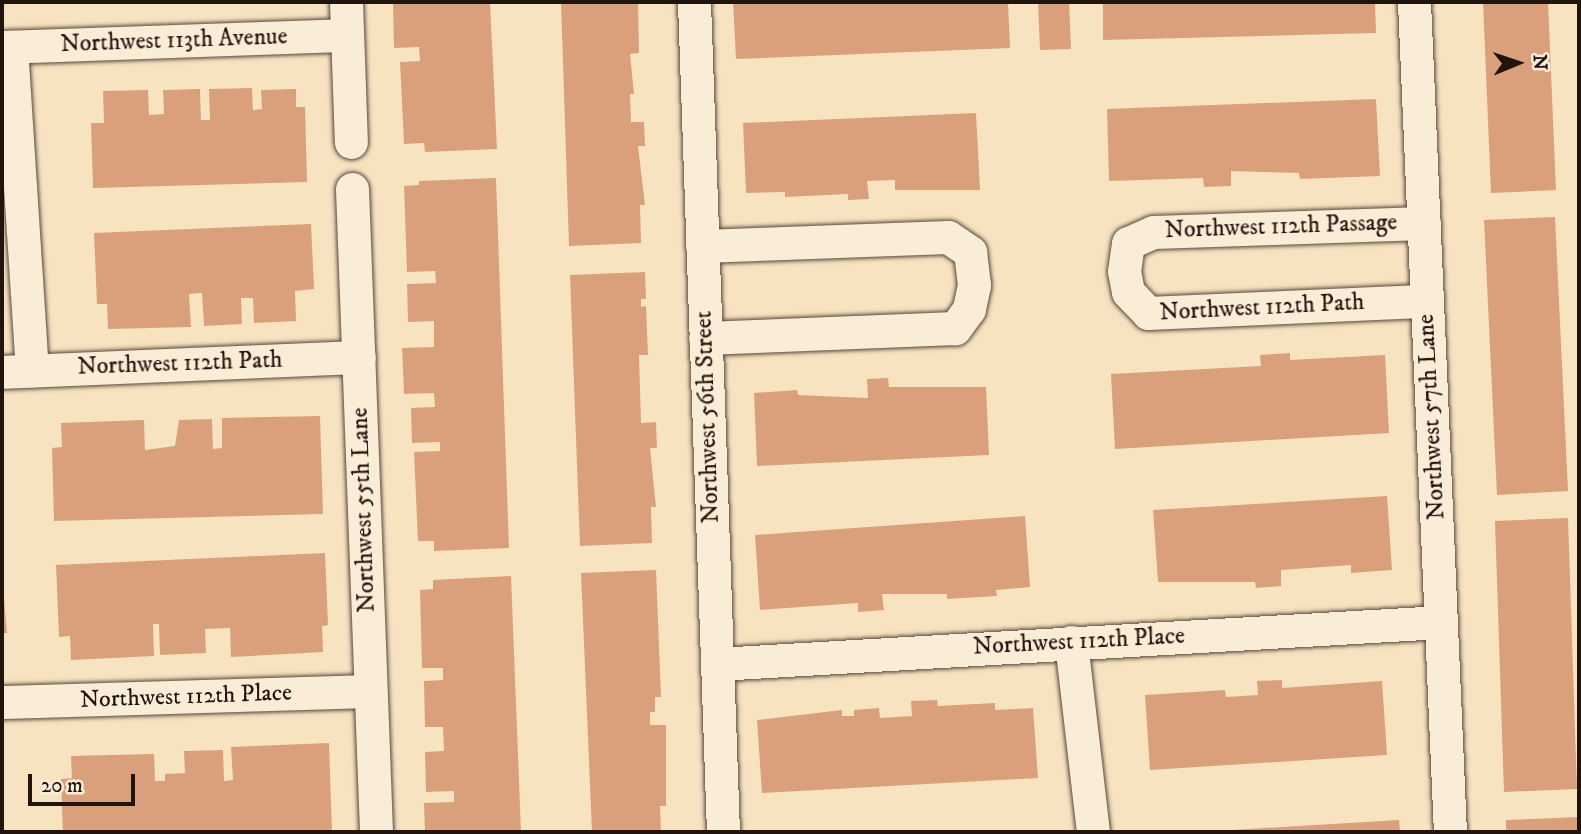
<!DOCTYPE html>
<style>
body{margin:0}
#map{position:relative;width:1581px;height:834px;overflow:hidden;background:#f8e3c1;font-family:"IM FELL DW Pica",serif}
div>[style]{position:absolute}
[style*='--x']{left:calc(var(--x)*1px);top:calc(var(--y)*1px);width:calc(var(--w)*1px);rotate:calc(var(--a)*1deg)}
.building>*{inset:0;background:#daa07b}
.roads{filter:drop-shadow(0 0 2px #57483c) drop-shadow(0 0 2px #57483c)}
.street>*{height:33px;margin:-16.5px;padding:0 16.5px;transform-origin:16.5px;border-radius:16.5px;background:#faedd7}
span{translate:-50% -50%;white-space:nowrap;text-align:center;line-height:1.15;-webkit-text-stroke:6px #faedd7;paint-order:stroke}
.street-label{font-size:24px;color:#21140f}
.frame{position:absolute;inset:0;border:4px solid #21140f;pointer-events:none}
.north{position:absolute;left:1483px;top:28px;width:70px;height:70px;-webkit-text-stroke:5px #faedd7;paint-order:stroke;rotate:88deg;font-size:19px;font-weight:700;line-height:28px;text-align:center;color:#21140f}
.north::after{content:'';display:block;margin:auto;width:24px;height:32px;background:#21140f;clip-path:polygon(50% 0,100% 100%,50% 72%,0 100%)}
.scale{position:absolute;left:28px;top:774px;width:107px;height:32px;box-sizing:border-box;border:4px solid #21140f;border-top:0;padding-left:9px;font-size:21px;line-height:24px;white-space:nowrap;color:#21140f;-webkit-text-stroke:5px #faedd7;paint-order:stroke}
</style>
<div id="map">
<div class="building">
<i style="clip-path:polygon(393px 2px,490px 2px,497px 149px,425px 152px,424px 143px,404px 144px,400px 62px,420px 61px,419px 47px,394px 48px)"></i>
<i style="clip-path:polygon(561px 2px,638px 2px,639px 53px,630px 54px,634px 94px,630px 94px,631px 122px,644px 122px,645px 146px,638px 146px,645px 205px,640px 205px,641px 243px,569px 246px)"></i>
<i style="clip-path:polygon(733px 2px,1008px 2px,1010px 48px,736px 59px)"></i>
<i style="clip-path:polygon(1038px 2px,1069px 2px,1071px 49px,1040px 50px)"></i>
<i style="clip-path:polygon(1103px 2px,1375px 2px,1376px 33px,1103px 40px)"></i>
<i style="clip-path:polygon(1483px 2px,1548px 2px,1556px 190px,1491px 193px)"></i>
<i style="clip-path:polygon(252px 88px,253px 110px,262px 109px,261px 90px,296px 89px,296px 107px,305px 107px,307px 182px,93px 188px,91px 123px,104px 123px,103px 91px,148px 90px,149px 115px,164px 114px,163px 90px,200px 89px,201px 120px,210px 120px,209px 89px)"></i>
<i style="clip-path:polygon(1376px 99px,1380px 176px,1300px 179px,1299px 173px,1231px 171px,1231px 186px,1204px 187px,1203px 178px,1109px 181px,1107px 109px)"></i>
<i style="clip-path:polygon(976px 113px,980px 190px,895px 190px,895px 180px,867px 181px,869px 199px,848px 200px,848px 194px,785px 197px,785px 192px,746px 193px,743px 123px)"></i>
<i style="clip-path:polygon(496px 178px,509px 548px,434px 551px,434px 541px,418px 541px,414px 452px,440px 451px,440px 442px,412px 443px,411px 408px,435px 407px,434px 393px,404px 394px,402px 348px,434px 347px,434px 321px,408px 322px,407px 284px,436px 283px,435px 271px,407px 272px,404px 186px,419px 185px,419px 181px)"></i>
<i style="clip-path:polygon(1555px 217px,1568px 491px,1497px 495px,1484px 220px)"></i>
<i style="clip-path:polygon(311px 224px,314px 289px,295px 291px,296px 321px,254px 323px,253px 298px,241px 298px,242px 324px,204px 326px,202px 293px,189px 294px,191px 327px,108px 329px,107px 304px,97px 304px,94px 233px)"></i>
<i style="clip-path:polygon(645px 272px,646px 299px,641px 299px,641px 307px,646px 306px,648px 355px,639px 355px,641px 423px,656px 422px,657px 448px,650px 448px,656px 507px,651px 507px,652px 543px,580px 546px,570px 275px)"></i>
<i style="clip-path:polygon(1290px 353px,1290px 360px,1385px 355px,1389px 433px,1115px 449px,1111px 374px,1261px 366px,1260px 355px)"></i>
<i style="clip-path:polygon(888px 378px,889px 387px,986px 387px,989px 455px,757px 466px,754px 393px,797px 390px,798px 395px,868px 398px,867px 379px)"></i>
<i style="clip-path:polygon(320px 416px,323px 514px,54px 521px,52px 448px,62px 447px,61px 423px,144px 420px,145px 450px,175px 446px,179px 420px,212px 419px,213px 449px,222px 448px,222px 418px)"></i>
<i style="clip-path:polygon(1387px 496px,1392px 570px,1351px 573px,1351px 565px,1281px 570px,1281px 586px,1256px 588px,1255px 582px,1158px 582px,1153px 510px)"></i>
<i style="clip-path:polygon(1025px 516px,1030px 587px,996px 590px,997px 596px,947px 599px,947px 594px,882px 594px,884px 610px,858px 612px,858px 603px,760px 610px,755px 535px)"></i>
<i style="clip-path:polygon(1568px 518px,1577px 789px,1504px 792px,1495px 521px)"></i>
<i style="clip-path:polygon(325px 553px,328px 625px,322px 626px,323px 652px,231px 657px,230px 628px,205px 629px,206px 653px,160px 655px,159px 624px,153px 624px,154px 656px,71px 660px,70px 636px,59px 637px,56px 565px)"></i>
<i style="clip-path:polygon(656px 570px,661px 697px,655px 697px,655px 712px,650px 712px,650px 725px,666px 725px,666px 806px,660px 806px,661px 832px,592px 832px,581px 573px)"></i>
<i style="clip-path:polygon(2px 574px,7px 633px,2px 633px)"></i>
<i style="clip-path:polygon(511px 576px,521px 832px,425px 832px,424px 803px,454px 802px,454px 791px,426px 792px,425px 752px,444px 751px,443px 727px,425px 727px,424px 681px,443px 680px,443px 668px,422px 668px,420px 590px,433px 589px,433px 580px)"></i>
<i style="clip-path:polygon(1282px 680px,1282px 688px,1382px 681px,1387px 755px,1150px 770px,1145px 695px,1225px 690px,1226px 697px,1258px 695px,1257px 681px)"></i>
<i style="clip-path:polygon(937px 700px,938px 706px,995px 703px,995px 710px,1033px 708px,1038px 778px,762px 793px,757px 720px,842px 710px,842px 716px,854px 716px,854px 710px,879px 708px,880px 718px,912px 716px,911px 701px)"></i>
<i style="clip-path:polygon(329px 743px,332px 832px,63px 832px,61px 779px,72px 778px,71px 756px,154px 754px,155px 781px,165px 781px,165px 774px,185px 773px,184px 751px,223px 750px,224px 781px,233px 780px,231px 747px)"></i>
<i style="clip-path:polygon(1579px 817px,1579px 832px,1506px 832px,1506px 820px)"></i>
<i style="clip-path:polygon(1399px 820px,1400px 832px,1232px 832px,1232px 830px)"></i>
</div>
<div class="roads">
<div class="street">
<i style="--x:346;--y:2;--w:140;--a:88"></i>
<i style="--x:694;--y:2;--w:831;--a:88"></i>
<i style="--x:1414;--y:2;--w:831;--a:87.52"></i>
<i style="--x:2;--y:47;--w:345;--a:-2"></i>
<i style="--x:11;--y:47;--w:324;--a:86.3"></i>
<i style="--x:352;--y:189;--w:643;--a:87.86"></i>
<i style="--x:1424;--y:223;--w:271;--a:178.1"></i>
<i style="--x:1153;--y:232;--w:27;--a:156"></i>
<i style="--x:1128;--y:243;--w:28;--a:98"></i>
<i style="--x:1124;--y:271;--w:21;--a:79"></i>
<i style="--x:1128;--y:292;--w:29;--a:46"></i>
<i style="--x:1148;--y:313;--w:279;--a:-2.5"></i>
<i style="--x:702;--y:246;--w:246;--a:-2.1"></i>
<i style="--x:948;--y:237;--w:27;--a:34"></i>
<i style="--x:970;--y:252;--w:33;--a:83"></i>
<i style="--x:974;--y:285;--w:25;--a:102"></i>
<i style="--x:969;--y:309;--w:24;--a:126"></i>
<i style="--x:955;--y:328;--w:250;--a:177.7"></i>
<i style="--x:2;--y:372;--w:357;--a:-2.4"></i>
<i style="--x:1071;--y:642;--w:191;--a:83.4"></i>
<i style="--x:717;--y:664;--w:725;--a:-3.32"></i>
<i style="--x:2;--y:702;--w:368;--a:-1.7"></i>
</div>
</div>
<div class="street-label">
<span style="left:174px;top:41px;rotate:-2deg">Northwest 113th Avenue</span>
<span style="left:1281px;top:227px;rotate:-2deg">Northwest 112th Passage</span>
<span style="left:1262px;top:308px;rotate:-3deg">Northwest 112th Path</span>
<span style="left:180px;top:364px;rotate:-2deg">Northwest 112th Path</span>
<span style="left:708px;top:417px;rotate:-92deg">Northwest 56th Street</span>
<span style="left:1432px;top:417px;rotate:-93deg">Northwest 57th Lane</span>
<span style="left:364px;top:510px;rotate:-92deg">Northwest 55th Lane</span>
<span style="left:1079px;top:642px;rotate:-3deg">Northwest 112th Place</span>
<span style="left:186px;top:697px;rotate:-2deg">Northwest 112th Place</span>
</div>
<div class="frame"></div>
<div class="north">N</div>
<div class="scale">20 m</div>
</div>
